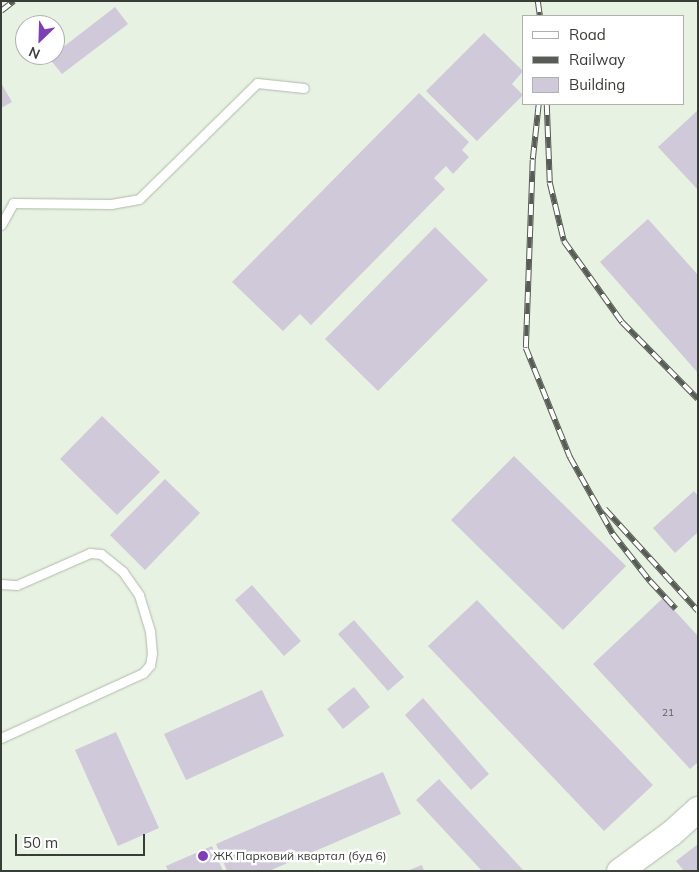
<!DOCTYPE html>
<meta charset="utf-8">
<style>
body{margin:0}
#map{position:relative;width:699px;height:872px;overflow:hidden;background:#e8f2e2;font-family:Mulish,sans-serif}
div>[style]{position:absolute}
[style*='--x']{left:calc(var(--x)*1px);top:calc(var(--y)*1px);width:calc(var(--w)*1px);rotate:calc(var(--a)*1deg)}
.building>*{inset:0;background:#d0c9d9}
.roads{filter:drop-shadow(0 0 1px #b1baab) drop-shadow(0 0 1px #b1baab)}
.service>*{height:9px;margin:-4.5px;padding:0 4.5px;transform-origin:4.5px;border-radius:4.5px;background:#fff}
.secondary>*{height:25px;margin:-12.5px;padding:0 12.5px;transform-origin:12.5px;border-radius:12.5px;background:#fff}
.rail>*{height:5.5px;margin-top:-2.75px;transform-origin:0;background:repeating-linear-gradient(90deg,#fff 0 11px,#575c55 0 22px);box-sizing:border-box;border-block:1px solid #575c55}
.dots>*{width:14px;height:14px;translate:-50% -50%;box-sizing:border-box;border:2px solid #fff;border-radius:50%}
span{translate:-50% -50%;white-space:nowrap;text-align:center;line-height:1.15;-webkit-text-stroke:4.5px #fff;paint-order:stroke}
.number-label{font-size:10px;color:#5f6060}
.number-label span{-webkit-text-stroke-width:0}
.poi-label{font-size:12px;color:#393d37}
.left{translate:0 -50%;text-align:left}
.frame{position:absolute;inset:0;border:2px solid #393d37;pointer-events:none}
.legend{position:absolute;left:522px;top:15px;width:162px;height:90px;box-sizing:border-box;background:#fff;border:1px solid #b0b1af;margin:0;padding:6px 9px;list-style:none;font-size:15px;color:#393d37}
.legend li{display:flex;align-items:center;gap:10px;height:25px}
.legend b{width:25px;border:1px solid #b0b1af}
.north{position:absolute;left:15px;top:15px;width:50px;height:50px;box-sizing:border-box;background:#fff;border:1px solid #b0b1af;border-radius:50%;rotate:204deg;font-size:14px;font-weight:700;line-height:20px;text-align:center;color:#393d37}
.north::after{content:'';display:block;margin:auto;width:18px;height:22px;background:#7e3fb4;clip-path:polygon(50% 0,100% 100%,50% 72%,0 100%)}
.scale{position:absolute;left:15px;top:834px;width:130px;height:22px;box-sizing:border-box;border:2px solid #393d37;border-top:0;padding-left:6px;font-size:15px;line-height:18px;white-space:nowrap;color:#393d37;-webkit-text-stroke:4px #fff;paint-order:stroke}
</style>
<div id="map">
<div class="building">
<i style="clip-path:polygon(115px 7px,128px 24px,62px 74px,49px 58px)"></i>
<i style="clip-path:polygon(484px 33px,523px 71px,512px 84px,523px 95px,477px 141px,426px 91px)"></i>
<i style="clip-path:polygon(1px 83px,12px 102px,1px 108px)"></i>
<i style="clip-path:polygon(419px 93px,469px 142px,462px 150px,469px 157px,453px 174px,446px 166px,434px 178px,445px 189px,311px 325px,300px 314px,283px 331px,232px 282px)"></i>
<i style="clip-path:polygon(698px 110px,698px 190px,658px 147px)"></i>
<i style="clip-path:polygon(648px 219px,698px 275px,698px 373px,600px 262px)"></i>
<i style="clip-path:polygon(435px 227px,488px 280px,378px 391px,325px 339px)"></i>
<i style="clip-path:polygon(102px 416px,160px 472px,117px 515px,60px 459px)"></i>
<i style="clip-path:polygon(514px 456px,626px 566px,563px 630px,451px 520px)"></i>
<i style="clip-path:polygon(165px 479px,200px 513px,145px 570px,110px 535px)"></i>
<i style="clip-path:polygon(694px 491px,698px 496px,698px 532px,675px 553px,653px 528px)"></i>
<i style="clip-path:polygon(252px 585px,301px 641px,284px 656px,235px 600px)"></i>
<i style="clip-path:polygon(663px 598px,698px 636px,698px 762px,690px 769px,593px 664px)"></i>
<i style="clip-path:polygon(477px 600px,653px 785px,604px 831px,428px 646px)"></i>
<i style="clip-path:polygon(354px 620px,404px 677px,388px 691px,338px 634px)"></i>
<i style="clip-path:polygon(354px 687px,370px 707px,343px 729px,327px 709px)"></i>
<i style="clip-path:polygon(262px 690px,284px 736px,186px 780px,164px 734px)"></i>
<i style="clip-path:polygon(423px 698px,489px 774px,471px 790px,405px 715px)"></i>
<i style="clip-path:polygon(116px 732px,159px 828px,118px 846px,75px 750px)"></i>
<i style="clip-path:polygon(383px 772px,401px 814px,269px 871px,227px 871px,216px 844px)"></i>
<i style="clip-path:polygon(439px 779px,524px 871px,482px 871px,416px 800px)"></i>
<i style="clip-path:polygon(698px 844px,698px 871px,684px 871px,676px 861px)"></i>
<i style="clip-path:polygon(212px 846px,223px 871px,168px 871px,166px 866px)"></i>
<i style="clip-path:polygon(422px 865px,424px 871px,407px 871px)"></i>
</div>
<div class="roads">
<div class="service">
<i style="--x:1;--y:225;--w:25;--a:-61"></i>
<i style="--x:13;--y:203;--w:98;--a:0.6"></i>
<i style="--x:111;--y:204;--w:28;--a:-10"></i>
<i style="--x:139;--y:199;--w:165;--a:-44.5"></i>
<i style="--x:257;--y:83;--w:47;--a:6.1"></i>
<i style="--x:1;--y:584;--w:16;--a:4"></i>
<i style="--x:17;--y:585;--w:80;--a:-23.7"></i>
<i style="--x:90;--y:553;--w:11;--a:5"></i>
<i style="--x:101;--y:554;--w:28;--a:39"></i>
<i style="--x:123;--y:572;--w:28;--a:55"></i>
<i style="--x:139;--y:595;--w:38;--a:73"></i>
<i style="--x:150;--y:631;--w:22;--a:85"></i>
<i style="--x:152;--y:653;--w:12;--a:99"></i>
<i style="--x:150;--y:665;--w:11;--a:131"></i>
<i style="--x:143;--y:673;--w:156;--a:155.4"></i>
</div>
<div class="secondary">
<i style="--x:619;--y:871;--w:64;--a:-36.2"></i>
<i style="--x:671;--y:833;--w:36;--a:-42"></i>
</div>
</div>
<div class="rail">
<i style="--x:538;--y:1;--w:15;--a:82"></i>
<i style="--x:1;--y:11;--w:16;--a:-38"></i>
<i style="--x:539;--y:104;--w:56;--a:96.1"></i>
<i style="--x:533;--y:160;--w:188;--a:92.1"></i>
<i style="--x:526;--y:348;--w:118;--a:68"></i>
<i style="--x:570;--y:457;--w:88;--a:60.8"></i>
<i style="--x:613;--y:534;--w:60;--a:51.8"></i>
<i style="--x:650;--y:581;--w:38;--a:47"></i>
<i style="--x:547;--y:104;--w:79;--a:87.8"></i>
<i style="--x:550;--y:183;--w:60;--a:76.4"></i>
<i style="--x:564;--y:241;--w:100;--a:54.4"></i>
<i style="--x:622;--y:322;--w:108;--a:45.4"></i>
<i style="--x:605;--y:509;--w:138;--a:47.6"></i>
</div>
<div class="dots">
<i style="left:203px;top:856px;background:#7e3fb4"></i>
</div>
<div class="number-label">
<span style="left:668px;top:713px">21</span>
</div>
<div class="poi-label">
<span class="left" style="left:213px;top:856px">ЖК Парковий квартал (буд 6)</span>
</div>
<div class="frame"></div>
<ul class="legend">
<li><b style="height:6px;background:#fff"></b>Road</li>
<li><b style="height:6px;background:#575c55"></b>Railway</li>
<li><b style="height:14px;background:#d0c9d9"></b>Building</li>
</ul>
<div class="north">N</div>
<div class="scale">50 m</div>
</div>
